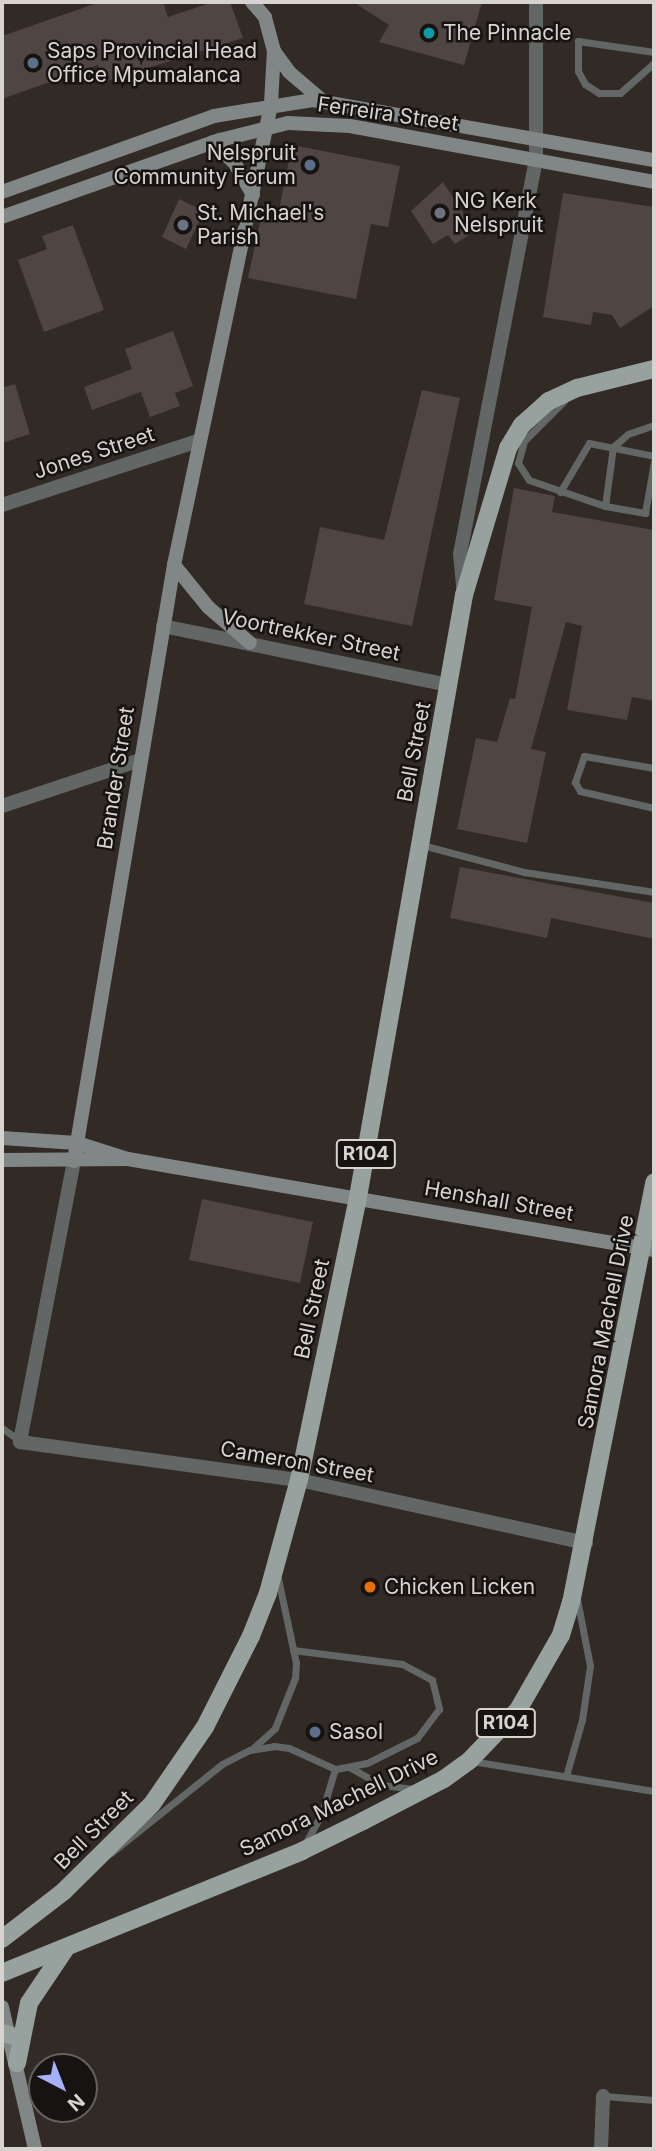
<!DOCTYPE html>
<style>
body{margin:0}
#map{position:relative;width:656px;height:2151px;overflow:hidden;background:#312a25;font-family:Inter,sans-serif}
div>[style]{position:absolute}
[style*='--x']{left:calc(var(--x)*1px);top:calc(var(--y)*1px);width:calc(var(--w)*1px);rotate:calc(var(--a)*1deg)}
.building>*{inset:0;background:#4f4543}
.lane>*{height:7px;margin:-3.5px;padding:0 3.5px;transform-origin:3.5px;border-radius:3.5px;background:#626765}
.street>*{height:14px;margin:-7px;padding:0 7px;transform-origin:7px;border-radius:7px;background:#626765}
.secondary>*{height:14px;margin:-7px;padding:0 7px;transform-origin:7px;border-radius:7px;background:#808786}
.primary>*{height:18px;margin:-9px;padding:0 9px;transform-origin:9px;border-radius:9px;background:#97a19e}
.dots>*{width:19px;height:19px;translate:-50% -50%;box-sizing:border-box;border:4px solid #161311;border-radius:50%}
span{translate:-50% -50%;white-space:nowrap;text-align:center;line-height:1.15;-webkit-text-stroke:5px #161311;paint-order:stroke}
.shield-label span{padding:2px 5px;background:#161311;border:2px solid;border-radius:5px;-webkit-text-stroke-width:0}
.shield-label{font-size:19px;color:#d7d3cf;font-weight:700}
.poi-label{font-size:21px;color:#d7d3cf}
.left{translate:0 -50%;text-align:left}
.right{translate:-100% -50%;text-align:right}
.street-label{font-size:21px;color:#d7d3cf}
.frame{position:absolute;inset:0;border:4px solid #d7d3cf;pointer-events:none}
.north{position:absolute;left:28px;top:2053px;width:70px;height:70px;box-sizing:border-box;background:#161311;border:2px solid #63605d;border-radius:50%;rotate:138deg;font-size:19px;font-weight:700;line-height:28px;text-align:center;color:#d7d3cf}
.north::after{content:'';display:block;margin:auto;width:24px;height:32px;background:#a6b1fc;clip-path:polygon(50% 0,100% 100%,50% 72%,0 100%)}
</style>
<div id="map">
<div class="building">
<i style="clip-path:polygon(100px 2px,163px 2px,168px 17px,213px 2px,230px 2px,243px 38px,104px 82px,98px 65px,2px 99px,2px 36px)"></i>
<i style="clip-path:polygon(353px 2px,482px 2px,464px 65px,379px 42px,389px 25px)"></i>
<i style="clip-path:polygon(292px 145px,400px 166px,388px 227px,371px 224px,356px 299px,248px 278px,261px 217px,277px 220px)"></i>
<i style="clip-path:polygon(443px 182px,475px 231px,455px 244px,448px 235px,433px 244px,411px 211px)"></i>
<i style="clip-path:polygon(563px 193px,654px 207px,654px 306px,620px 328px,612px 315px,593px 312px,591px 325px,543px 317px)"></i>
<i style="clip-path:polygon(179px 199px,204px 211px,186px 249px,162px 237px)"></i>
<i style="clip-path:polygon(73px 225px,104px 310px,44px 332px,18px 260px,47px 249px,42px 236px)"></i>
<i style="clip-path:polygon(173px 331px,193px 386px,175px 393px,180px 406px,150px 417px,141px 392px,92px 410px,84px 387px,132px 369px,125px 349px)"></i>
<i style="clip-path:polygon(15px 384px,30px 434px,2px 443px,2px 388px)"></i>
<i style="clip-path:polygon(422px 390px,460px 398px,412px 626px,304px 604px,320px 527px,384px 540px)"></i>
<i style="clip-path:polygon(514px 488px,555px 496px,552px 512px,654px 530px,654px 701px,632px 697px,627px 720px,567px 710px,582px 626px,566px 622px,531px 749px,546px 752px,527px 843px,457px 829px,476px 738px,497px 742px,510px 698px,515px 699px,532px 607px,494px 600px)"></i>
<i style="clip-path:polygon(460px 867px,654px 903px,654px 939px,551px 918px,547px 938px,450px 918px)"></i>
<i style="clip-path:polygon(202px 1199px,313px 1222px,300px 1283px,189px 1260px)"></i>
</div>
<div class="lane">
<i style="--x:654;--y:52;--w:77;--a:-171.8"></i>
<i style="--x:578;--y:41;--w:30;--a:90"></i>
<i style="--x:578;--y:71;--w:15;--a:62"></i>
<i style="--x:585;--y:84;--w:17;--a:33"></i>
<i style="--x:599;--y:93;--w:21;--a:0"></i>
<i style="--x:620;--y:93;--w:45;--a:-41.4"></i>
<i style="--x:564;--y:401;--w:57;--a:135"></i>
<i style="--x:524;--y:441;--w:23;--a:105"></i>
<i style="--x:518;--y:463;--w:20;--a:57"></i>
<i style="--x:529;--y:480;--w:80;--a:18.9"></i>
<i style="--x:605;--y:506;--w:41;--a:9.9"></i>
<i style="--x:645;--y:513;--w:52;--a:-80"></i>
<i style="--x:560;--y:492;--w:57;--a:-59.4"></i>
<i style="--x:589;--y:443;--w:66;--a:11.3"></i>
<i style="--x:605;--y:506;--w:60;--a:-82.3"></i>
<i style="--x:613;--y:447;--w:20;--a:-41"></i>
<i style="--x:628;--y:434;--w:28;--a:-19"></i>
<i style="--x:654;--y:768;--w:71;--a:-170.3"></i>
<i style="--x:584;--y:756;--w:28;--a:109"></i>
<i style="--x:575;--y:782;--w:10;--a:61"></i>
<i style="--x:580;--y:791;--w:76;--a:12.9"></i>
<i style="--x:422;--y:845;--w:106;--a:14.8"></i>
<i style="--x:524;--y:872;--w:132;--a:8.7"></i>
<i style="--x:2;--y:1428;--w:22;--a:36"></i>
<i style="--x:293;--y:1650;--w:110;--a:7.3"></i>
<i style="--x:402;--y:1664;--w:34;--a:28"></i>
<i style="--x:432;--y:1680;--w:30;--a:76"></i>
<i style="--x:439;--y:1709;--w:36;--a:127"></i>
<i style="--x:417;--y:1738;--w:56;--a:153.4"></i>
<i style="--x:367;--y:1763;--w:33;--a:169"></i>
<i style="--x:252;--y:1749;--w:31;--a:-42"></i>
<i style="--x:275;--y:1728;--w:54;--a:-68.2"></i>
<i style="--x:295;--y:1678;--w:15;--a:-86"></i>
<i style="--x:296;--y:1663;--w:87;--a:-102"></i>
<i style="--x:472;--y:1761;--w:184;--a:9.4"></i>
<i style="--x:349;--y:1767;--w:38;--a:29"></i>
<i style="--x:382;--y:1785;--w:34;--a:7"></i>
<i style="--x:566;--y:1776;--w:58;--a:-74.1"></i>
<i style="--x:582;--y:1720;--w:55;--a:-81.6"></i>
<i style="--x:590;--y:1666;--w:68;--a:-101"></i>
<i style="--x:111;--y:1853;--w:142;--a:-38.7"></i>
<i style="--x:222;--y:1764;--w:31;--a:-27"></i>
<i style="--x:250;--y:1750;--w:24;--a:-9"></i>
<i style="--x:274;--y:1746;--w:15;--a:8"></i>
<i style="--x:289;--y:1748;--w:51;--a:24.5"></i>
<i style="--x:335;--y:1769;--w:48;--a:106.9"></i>
<i style="--x:321;--y:1815;--w:33;--a:119"></i>
<i style="--x:604;--y:2096;--w:50;--a:4.6"></i>
</div>
<div class="street">
<i style="--x:2;--y:505;--w:206;--a:-18.1"></i>
<i style="--x:464;--y:595;--w:41;--a:-95.6"></i>
<i style="--x:460;--y:554;--w:401;--a:-79.1"></i>
<i style="--x:536;--y:160;--w:158;--a:-90"></i>
<i style="--x:163;--y:626;--w:292;--a:11.7"></i>
<i style="--x:2;--y:806;--w:145;--a:-18.4"></i>
<i style="--x:74;--y:1161;--w:286;--a:100.9"></i>
<i style="--x:20;--y:1442;--w:282;--a:7.8"></i>
<i style="--x:299;--y:1480;--w:294;--a:12.4"></i>
<i style="--x:601;--y:2149;--w:53;--a:-87.8"></i>
</div>
<div class="secondary">
<i style="--x:274;--y:51;--w:26;--a:54"></i>
<i style="--x:289;--y:72;--w:45;--a:40.5"></i>
<i style="--x:213;--y:142;--w:29;--a:44"></i>
<i style="--x:234;--y:162;--w:38;--a:60"></i>
<i style="--x:2;--y:192;--w:225;--a:-19.7"></i>
<i style="--x:214;--y:116;--w:100;--a:-9.2"></i>
<i style="--x:313;--y:100;--w:346;--a:10"></i>
<i style="--x:2;--y:217;--w:231;--a:-19.5"></i>
<i style="--x:220;--y:140;--w:70;--a:-14"></i>
<i style="--x:288;--y:123;--w:62;--a:2.8"></i>
<i style="--x:350;--y:126;--w:309;--a:10.4"></i>
<i style="--x:174;--y:565;--w:54;--a:51"></i>
<i style="--x:208;--y:607;--w:55;--a:40.6"></i>
<i style="--x:2;--y:1138;--w:75;--a:3.8"></i>
<i style="--x:77;--y:1143;--w:53;--a:17.4"></i>
<i style="--x:128;--y:1159;--w:534;--a:9.82"></i>
<i style="--x:2;--y:1160;--w:126;--a:-0.5"></i>
<i style="--x:74;--y:1161;--w:604;--a:-80.48"></i>
<i style="--x:174;--y:565;--w:471;--a:-78.1"></i>
<i style="--x:271;--y:104;--w:53;--a:-86.8"></i>
<i style="--x:274;--y:51;--w:35;--a:-105"></i>
<i style="--x:265;--y:17;--w:20;--a:-131"></i>
<i style="--x:2;--y:2007;--w:146;--a:76.9"></i>
</div>
<div class="primary">
<i style="--x:2;--y:1939;--w:78;--a:-37.7"></i>
<i style="--x:64;--y:1891;--w:124;--a:-44.7"></i>
<i style="--x:152;--y:1804;--w:93;--a:-55.5"></i>
<i style="--x:205;--y:1727;--w:102;--a:-63.2"></i>
<i style="--x:251;--y:1636;--w:46;--a:-68.4"></i>
<i style="--x:268;--y:1593;--w:117;--a:-74.7"></i>
<i style="--x:299;--y:1480;--w:289;--a:-78.2"></i>
<i style="--x:358;--y:1197;--w:611;--a:-80.01"></i>
<i style="--x:464;--y:595;--w:153;--a:-73.3"></i>
<i style="--x:508;--y:448;--w:27;--a:-59"></i>
<i style="--x:522;--y:425;--w:36;--a:-42"></i>
<i style="--x:549;--y:401;--w:31;--a:-25"></i>
<i style="--x:577;--y:388;--w:79;--a:-13.9"></i>
<i style="--x:2;--y:1973;--w:324;--a:-22.1"></i>
<i style="--x:302;--y:1851;--w:68;--a:-26.2"></i>
<i style="--x:363;--y:1821;--w:91;--a:-27.4"></i>
<i style="--x:444;--y:1779;--w:32;--a:-36"></i>
<i style="--x:470;--y:1760;--w:69;--a:-46.2"></i>
<i style="--x:518;--y:1710;--w:86;--a:-60.2"></i>
<i style="--x:561;--y:1635;--w:34;--a:-73"></i>
<i style="--x:571;--y:1603;--w:429;--a:-78.8"></i>
<i style="--x:2;--y:2033;--w:8;--a:14"></i>
<i style="--x:17;--y:2063;--w:61;--a:-78.7"></i>
<i style="--x:29;--y:2003;--w:66;--a:-56.1"></i>
</div>
<div class="dots">
<i style="left:429px;top:33px;background:#0f9aa8"></i>
<i style="left:33px;top:63px;background:#5c6f8a"></i>
<i style="left:310px;top:165px;background:#5c6f8a"></i>
<i style="left:440px;top:213px;background:#6b7280"></i>
<i style="left:183px;top:225px;background:#6b7280"></i>
<i style="left:370px;top:1587px;background:#e8710a"></i>
<i style="left:315px;top:1732px;background:#5c6f8a"></i>
</div>
<div class="shield-label">
<span style="left:366px;top:1154px">R104</span>
<span style="left:506px;top:1723px">R104</span>
</div>
<div class="poi-label">
<span class="left" style="left:443px;top:33px">The Pinnacle</span>
<span class="left" style="left:47px;top:63px">Saps Provincial Head<br>Office Mpumalanca</span>
<span class="right" style="left:296px;top:165px">Nelspruit<br>Community Forum</span>
<span class="left" style="left:454px;top:213px">NG Kerk<br>Nelspruit</span>
<span class="left" style="left:197px;top:225px">St. Michael's<br>Parish</span>
<span class="left" style="left:384px;top:1587px">Chicken Licken</span>
<span class="left" style="left:329px;top:1732px">Sasol</span>
</div>
<div class="street-label">
<span style="left:388px;top:114px;rotate:8deg">Ferreira Street</span>
<span style="left:94px;top:453px;rotate:-18deg">Jones Street</span>
<span style="left:311px;top:635px;rotate:12deg">Voortrekker Street</span>
<span style="left:414px;top:752px;rotate:-79deg">Bell Street</span>
<span style="left:116px;top:778px;rotate:-81deg">Brander Street</span>
<span style="left:499px;top:1201px;rotate:10deg">Henshall Street</span>
<span style="left:312px;top:1309px;rotate:-78deg">Bell Street</span>
<span style="left:606px;top:1322px;rotate:-79deg">Samora Machell Drive</span>
<span style="left:297px;top:1462px;rotate:10deg">Cameron Street</span>
<span style="left:339px;top:1803px;rotate:-26deg">Samora Machell Drive</span>
<span style="left:94px;top:1830px;rotate:-45deg">Bell Street</span>
</div>
<div class="frame"></div>
<div class="north">N</div>
</div>
